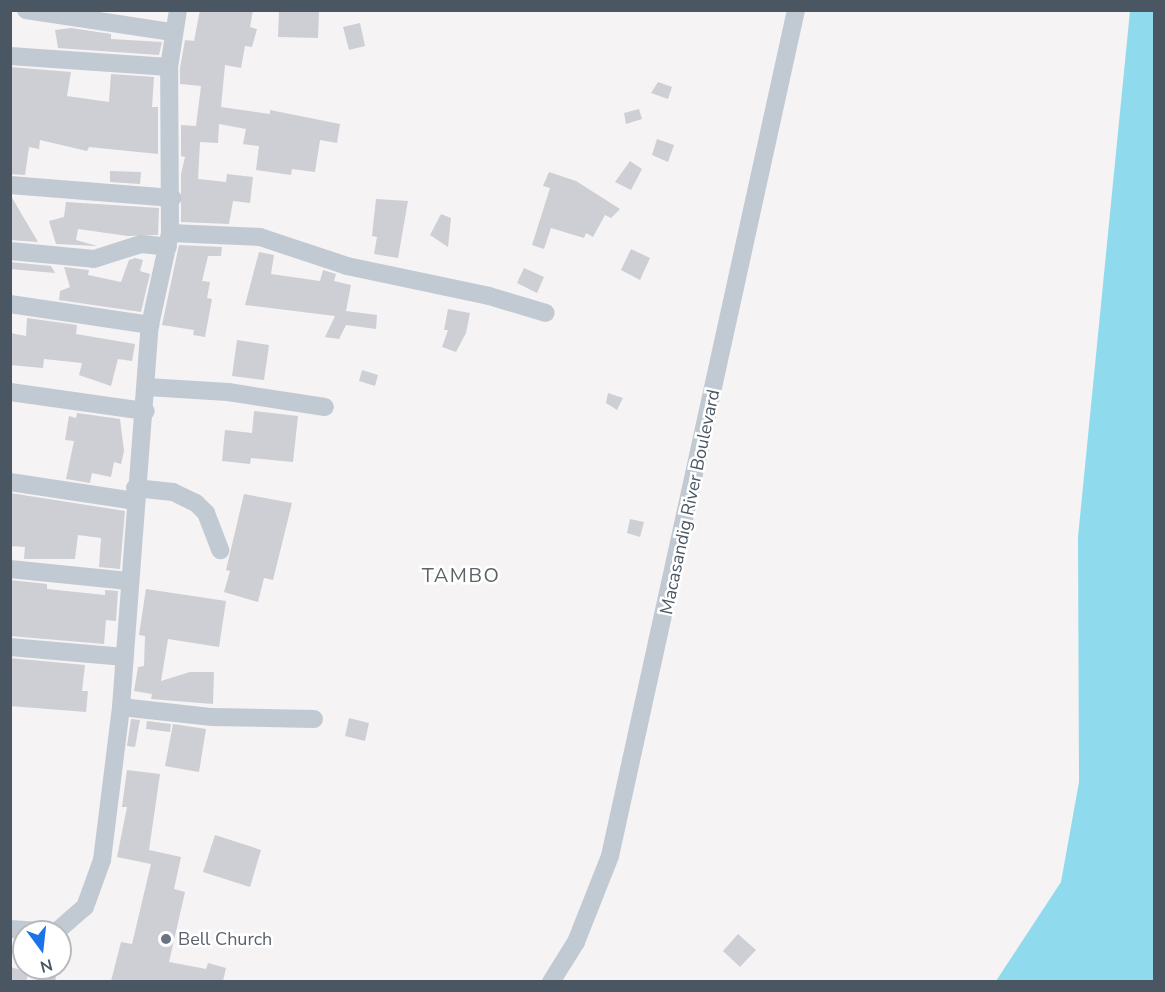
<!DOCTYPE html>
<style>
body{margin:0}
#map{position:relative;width:1165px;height:992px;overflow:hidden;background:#f5f3f3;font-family:"Nunito Sans",sans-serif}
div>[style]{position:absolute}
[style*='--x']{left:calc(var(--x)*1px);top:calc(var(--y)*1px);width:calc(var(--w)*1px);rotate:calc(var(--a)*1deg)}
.water>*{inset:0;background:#90daee}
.building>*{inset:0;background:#cdcfd5}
.minor>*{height:18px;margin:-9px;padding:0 9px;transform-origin:9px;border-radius:9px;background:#c1cad2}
.dots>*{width:16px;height:16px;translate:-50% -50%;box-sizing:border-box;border:3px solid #fff;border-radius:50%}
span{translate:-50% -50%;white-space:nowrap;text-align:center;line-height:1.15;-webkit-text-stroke:5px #fff;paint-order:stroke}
.street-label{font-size:18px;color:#4a5661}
.worship-label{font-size:18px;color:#5b616d}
.left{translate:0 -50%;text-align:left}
.neighbourhood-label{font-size:20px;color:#5f6368;letter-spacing:1.5px}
.frame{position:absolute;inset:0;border:12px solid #4a5661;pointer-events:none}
.north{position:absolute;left:12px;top:920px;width:60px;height:60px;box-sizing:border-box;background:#fff;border:2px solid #b7bbc0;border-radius:50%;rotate:165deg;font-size:16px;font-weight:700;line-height:24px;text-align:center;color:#4a5661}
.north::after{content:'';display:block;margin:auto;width:21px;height:27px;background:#1a73e8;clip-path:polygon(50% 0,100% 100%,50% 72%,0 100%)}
</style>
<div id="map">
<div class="water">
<i style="clip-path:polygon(1130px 11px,1154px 11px,1154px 981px,996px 981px,1061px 882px,1079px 782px,1078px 537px)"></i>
</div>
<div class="building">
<i style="clip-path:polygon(200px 10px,253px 10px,250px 27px,257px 29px,252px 47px,245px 46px,241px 68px,225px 65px,221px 107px,270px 114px,270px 110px,340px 124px,337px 143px,320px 140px,315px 172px,292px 169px,291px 175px,256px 170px,259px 146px,243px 144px,246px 129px,219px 124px,218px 143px,200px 142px,198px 179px,226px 182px,227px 174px,253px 177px,250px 203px,233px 201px,229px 224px,181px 222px,181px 174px,185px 157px,181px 156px,181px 125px,196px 126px,201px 86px,180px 84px,180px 68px,185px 40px,194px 41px)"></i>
<i style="clip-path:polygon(279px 11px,319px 11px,318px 38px,278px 37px)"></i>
<i style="clip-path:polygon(360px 23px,365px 46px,349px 50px,343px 27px)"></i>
<i style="clip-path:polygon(71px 28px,111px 34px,111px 39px,162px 42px,159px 55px,58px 48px,55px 30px)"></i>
<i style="clip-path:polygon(10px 67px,71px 72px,67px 96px,109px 102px,111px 74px,154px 77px,152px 107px,158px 107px,158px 154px,89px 147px,87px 151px,40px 140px,39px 149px,29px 147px,25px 175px,10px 174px)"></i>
<i style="clip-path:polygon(658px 82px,672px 87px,668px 99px,651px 93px)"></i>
<i style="clip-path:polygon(639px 109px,642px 119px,626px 124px,624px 113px)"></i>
<i style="clip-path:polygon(657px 139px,674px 145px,668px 162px,652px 155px)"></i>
<i style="clip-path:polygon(630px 161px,642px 169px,631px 190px,615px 182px)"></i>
<i style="clip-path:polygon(110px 171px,141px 172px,140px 184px,110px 182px)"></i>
<i style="clip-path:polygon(549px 172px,576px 181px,620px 209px,611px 218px,605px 215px,593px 237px,586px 233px,584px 238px,551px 228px,544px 249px,532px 245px,550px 188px,543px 186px)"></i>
<i style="clip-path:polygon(10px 196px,11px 196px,38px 242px,10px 240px)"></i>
<i style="clip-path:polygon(376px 199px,408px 201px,398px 258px,374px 254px,377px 237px,372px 236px)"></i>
<i style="clip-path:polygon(66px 202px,159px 208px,158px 235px,128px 236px,78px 229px,76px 240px,97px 246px,56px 244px,49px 221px,64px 217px)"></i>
<i style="clip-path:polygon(441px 214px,451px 218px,448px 247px,430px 235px)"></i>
<i style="clip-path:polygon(179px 245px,222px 247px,221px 256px,208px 256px,202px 281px,210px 282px,207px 298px,212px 299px,205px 337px,193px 335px,194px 330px,162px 325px)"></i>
<i style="clip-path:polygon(631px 249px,650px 258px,640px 280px,621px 270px)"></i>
<i style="clip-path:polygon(259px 252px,274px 255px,271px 274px,320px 281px,323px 270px,336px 274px,334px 281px,351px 285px,346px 311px,377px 315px,376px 329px,346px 325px,339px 339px,325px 337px,335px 316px,245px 305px)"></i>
<i style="clip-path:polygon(135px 258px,143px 260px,140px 271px,150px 274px,141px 312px,59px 300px,60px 291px,70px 287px,64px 267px,89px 270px,88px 275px,121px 282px,129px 260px)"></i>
<i style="clip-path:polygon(10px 262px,51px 266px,55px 273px,10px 269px)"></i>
<i style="clip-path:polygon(524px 268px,544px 277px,537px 293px,517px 283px)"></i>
<i style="clip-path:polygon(448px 309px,470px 313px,466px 333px,456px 352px,442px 347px,448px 330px,444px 330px)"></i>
<i style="clip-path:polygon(27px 318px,77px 325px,76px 334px,135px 344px,132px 361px,118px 359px,111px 386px,79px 375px,82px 363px,44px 359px,43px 368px,10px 365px,10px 333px,26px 336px)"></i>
<i style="clip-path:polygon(237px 340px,269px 345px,264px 380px,232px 376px)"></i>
<i style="clip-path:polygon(362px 370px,378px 375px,375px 386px,359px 381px)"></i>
<i style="clip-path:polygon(608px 393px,623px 398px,617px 410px,606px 403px)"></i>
<i style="clip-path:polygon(254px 411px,298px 416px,293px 462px,251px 458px,250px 464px,222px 461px,225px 430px,252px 433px)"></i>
<i style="clip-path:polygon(77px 413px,120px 419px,124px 451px,121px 464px,114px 462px,111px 477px,92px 473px,90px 483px,66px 479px,74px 441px,65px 440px,69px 416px,76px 418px)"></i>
<i style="clip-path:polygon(10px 493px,125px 511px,120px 569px,99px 567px,101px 538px,78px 535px,75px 559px,24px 559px,25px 547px,10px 546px)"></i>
<i style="clip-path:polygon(244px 494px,292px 503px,273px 580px,264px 578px,258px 602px,224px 592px,230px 571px,226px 570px)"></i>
<i style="clip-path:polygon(630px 519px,644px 522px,640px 537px,627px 533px)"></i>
<i style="clip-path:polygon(10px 580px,47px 584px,47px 589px,105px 595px,105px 590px,118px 591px,116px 621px,106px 620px,104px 644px,10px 636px)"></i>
<i style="clip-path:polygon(146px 589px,226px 601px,219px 647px,168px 639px,161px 681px,190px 672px,214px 672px,213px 704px,151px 699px,152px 694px,134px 691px,138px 667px,144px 666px,145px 636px,139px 635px)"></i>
<i style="clip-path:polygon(10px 658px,85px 665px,82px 691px,88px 691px,86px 712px,10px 706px)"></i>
<i style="clip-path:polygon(349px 718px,369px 723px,365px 741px,345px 736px)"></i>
<i style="clip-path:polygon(131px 719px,140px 720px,135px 747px,127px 746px)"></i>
<i style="clip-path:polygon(147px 721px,171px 724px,170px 732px,146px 729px)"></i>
<i style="clip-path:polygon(173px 724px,206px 729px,199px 772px,165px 766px)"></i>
<i style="clip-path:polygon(127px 770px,160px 774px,149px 850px,181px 857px,174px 889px,185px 892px,169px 962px,206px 969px,208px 963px,226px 968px,223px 981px,111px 981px,121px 942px,132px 944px,151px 864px,117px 857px,127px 807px,122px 807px)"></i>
<i style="clip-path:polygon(215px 835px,261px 850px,250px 887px,203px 872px)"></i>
<i style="clip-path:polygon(738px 934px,756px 950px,740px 967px,723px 951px)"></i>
<i style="clip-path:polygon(10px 967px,29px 972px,26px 981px,10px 981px)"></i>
</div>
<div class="minor">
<i style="--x:26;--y:10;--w:148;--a:8.6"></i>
<i style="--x:10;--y:56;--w:159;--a:4"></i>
<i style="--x:10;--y:185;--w:163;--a:4.6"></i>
<i style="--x:170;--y:233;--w:90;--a:2.5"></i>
<i style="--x:260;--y:237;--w:92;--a:18.4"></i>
<i style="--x:347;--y:266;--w:145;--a:11.9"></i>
<i style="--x:489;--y:296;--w:59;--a:16.6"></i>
<i style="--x:10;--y:251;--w:84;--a:5.4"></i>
<i style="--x:94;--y:259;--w:49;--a:-17.7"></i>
<i style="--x:141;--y:244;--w:27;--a:6"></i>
<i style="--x:10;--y:304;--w:142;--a:8.5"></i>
<i style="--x:147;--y:387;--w:81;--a:3.5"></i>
<i style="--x:228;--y:392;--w:98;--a:8.8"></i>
<i style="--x:10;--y:392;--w:137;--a:8"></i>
<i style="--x:10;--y:482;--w:126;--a:8.6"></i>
<i style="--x:135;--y:488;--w:38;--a:6"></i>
<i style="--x:173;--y:492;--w:25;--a:26"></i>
<i style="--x:196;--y:503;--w:14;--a:45"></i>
<i style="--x:206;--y:513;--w:40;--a:69"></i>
<i style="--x:10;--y:569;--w:119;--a:5.8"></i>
<i style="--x:10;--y:647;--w:115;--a:5"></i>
<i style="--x:121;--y:707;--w:92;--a:6.3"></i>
<i style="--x:212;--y:717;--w:102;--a:1.1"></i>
<i style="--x:10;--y:929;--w:46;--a:3.7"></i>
<i style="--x:56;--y:932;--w:38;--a:-41"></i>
<i style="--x:85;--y:907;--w:50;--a:-70.1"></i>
<i style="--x:102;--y:860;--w:154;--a:-82.9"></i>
<i style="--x:121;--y:707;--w:383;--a:-85.7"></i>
<i style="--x:150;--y:325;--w:94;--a:-77.7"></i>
<i style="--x:170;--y:233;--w:166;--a:-90.3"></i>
<i style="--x:169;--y:67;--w:58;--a:-81"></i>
<i style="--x:46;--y:982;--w:14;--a:-82"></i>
<i style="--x:551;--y:982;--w:47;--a:-58"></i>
<i style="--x:576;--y:942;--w:92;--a:-68.4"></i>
<i style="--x:610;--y:856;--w:866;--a:-77.6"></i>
</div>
<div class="dots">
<i style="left:166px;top:939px;background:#6b7280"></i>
</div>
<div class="street-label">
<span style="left:690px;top:502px;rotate:-78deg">Macasandig River Boulevard</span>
</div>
<div class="worship-label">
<span class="left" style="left:178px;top:939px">Bell Church</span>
</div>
<div class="neighbourhood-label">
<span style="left:461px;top:575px">TAMBO</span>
</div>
<div class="frame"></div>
<div class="north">N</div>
</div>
